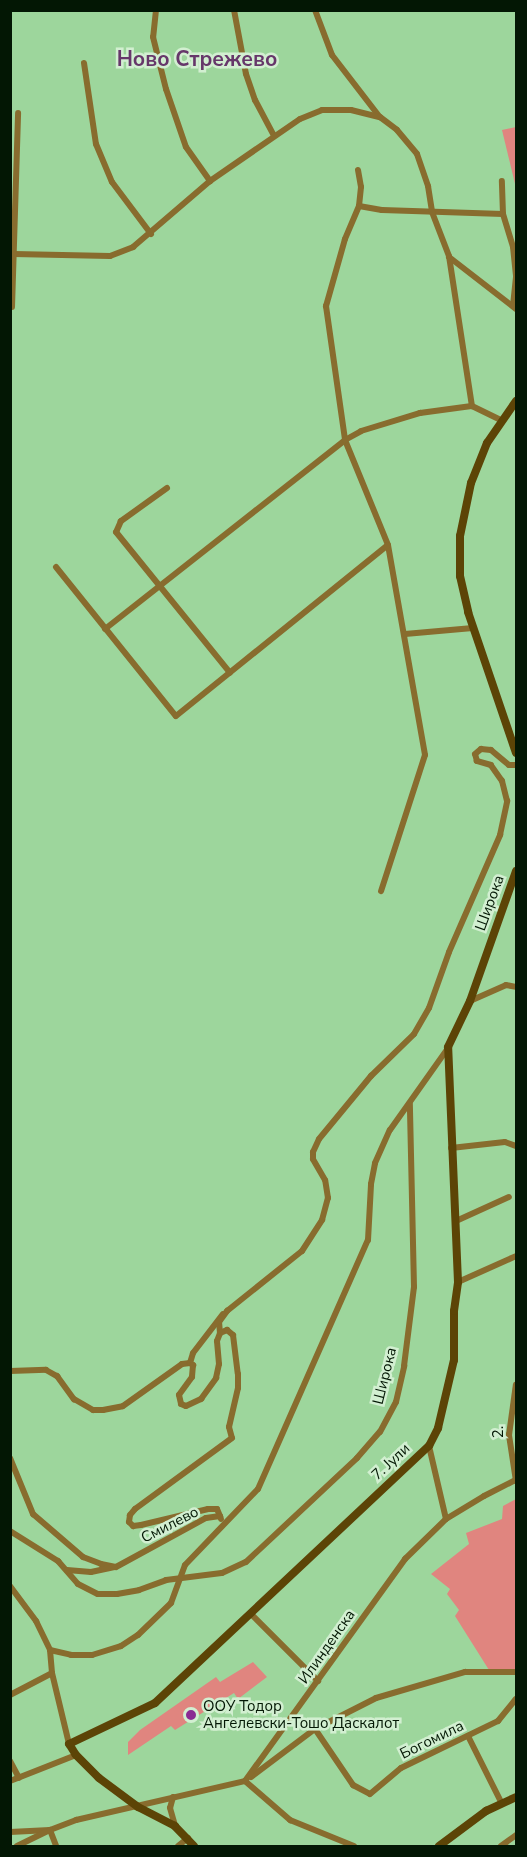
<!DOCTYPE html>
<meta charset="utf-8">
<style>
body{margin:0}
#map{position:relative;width:527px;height:1857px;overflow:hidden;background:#9dd69c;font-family:"Nunito Sans",sans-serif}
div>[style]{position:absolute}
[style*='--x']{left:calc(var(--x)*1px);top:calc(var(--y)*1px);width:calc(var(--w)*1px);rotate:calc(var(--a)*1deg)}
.green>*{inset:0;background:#e0857f}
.street>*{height:6px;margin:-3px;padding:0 3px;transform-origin:3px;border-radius:3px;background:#886c2e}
.secondary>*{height:8px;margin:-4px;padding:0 4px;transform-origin:4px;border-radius:4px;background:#5c4406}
.dots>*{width:16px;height:16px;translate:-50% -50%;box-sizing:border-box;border:3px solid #d2efd1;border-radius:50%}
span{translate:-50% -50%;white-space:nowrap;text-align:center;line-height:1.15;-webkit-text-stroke:5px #d2efd1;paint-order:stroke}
.street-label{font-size:15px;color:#031704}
.poi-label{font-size:15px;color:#031704}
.left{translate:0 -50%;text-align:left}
.district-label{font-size:21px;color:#66376a;font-weight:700}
.frame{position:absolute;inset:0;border:12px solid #031704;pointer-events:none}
</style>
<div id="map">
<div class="green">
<i style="clip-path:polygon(516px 127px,516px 188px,502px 130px)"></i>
<i style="clip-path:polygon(516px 1499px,516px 1672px,489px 1670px,455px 1616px,459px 1610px,447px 1594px,450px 1589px,431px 1574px,469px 1544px,466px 1533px,502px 1519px,503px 1506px)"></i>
<i style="clip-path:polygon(253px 1662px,267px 1677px,238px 1699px,234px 1693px,175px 1730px,171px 1726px,128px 1755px,128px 1742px,140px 1730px,216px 1677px,220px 1682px)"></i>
</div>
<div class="street">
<i style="--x:156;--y:10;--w:27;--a:96"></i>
<i style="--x:153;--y:37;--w:54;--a:76"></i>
<i style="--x:166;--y:89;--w:61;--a:71"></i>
<i style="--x:186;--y:147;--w:42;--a:54.8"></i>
<i style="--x:234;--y:10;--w:65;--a:79.4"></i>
<i style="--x:246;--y:74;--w:28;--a:71"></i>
<i style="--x:255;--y:100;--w:40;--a:62"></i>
<i style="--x:315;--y:10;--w:48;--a:69.3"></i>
<i style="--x:332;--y:55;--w:77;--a:52.4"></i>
<i style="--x:84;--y:63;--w:82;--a:81.6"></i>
<i style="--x:96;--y:144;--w:41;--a:67.2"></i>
<i style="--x:112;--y:182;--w:65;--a:53.1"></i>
<i style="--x:358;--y:170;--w:17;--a:80"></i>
<i style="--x:361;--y:187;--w:19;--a:96"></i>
<i style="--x:359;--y:206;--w:36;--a:113"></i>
<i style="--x:345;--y:239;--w:70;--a:105.8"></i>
<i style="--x:326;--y:306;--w:135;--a:81.9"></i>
<i style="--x:345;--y:440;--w:113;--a:67.7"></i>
<i style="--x:388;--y:545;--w:213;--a:80"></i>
<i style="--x:425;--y:755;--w:143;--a:107.9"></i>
<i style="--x:359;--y:206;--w:23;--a:10"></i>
<i style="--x:382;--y:210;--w:121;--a:1.9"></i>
<i style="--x:503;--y:214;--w:33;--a:-92"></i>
<i style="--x:503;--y:214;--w:34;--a:73"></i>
<i style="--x:513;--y:247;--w:30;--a:84"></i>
<i style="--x:516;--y:277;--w:29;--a:96"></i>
<i style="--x:14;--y:254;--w:96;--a:1.2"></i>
<i style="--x:110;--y:256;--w:25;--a:-21"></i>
<i style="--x:133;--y:247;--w:101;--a:-40.6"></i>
<i style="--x:210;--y:181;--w:109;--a:-34.6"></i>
<i style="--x:300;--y:119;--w:24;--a:-22"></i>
<i style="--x:322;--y:110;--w:29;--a:0"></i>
<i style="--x:351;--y:110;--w:30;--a:14"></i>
<i style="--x:380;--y:117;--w:21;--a:37"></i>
<i style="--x:397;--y:130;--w:31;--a:50"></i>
<i style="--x:417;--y:154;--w:34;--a:71"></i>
<i style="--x:428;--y:186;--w:26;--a:81"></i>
<i style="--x:432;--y:212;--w:47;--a:68.9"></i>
<i style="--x:449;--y:256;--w:152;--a:81.3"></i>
<i style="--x:449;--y:257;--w:85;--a:37.8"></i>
<i style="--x:12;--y:307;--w:194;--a:-88.2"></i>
<i style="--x:167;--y:488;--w:57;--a:144.3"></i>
<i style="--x:121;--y:521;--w:12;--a:114"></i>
<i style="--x:116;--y:532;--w:181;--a:51"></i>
<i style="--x:56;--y:567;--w:191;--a:51.2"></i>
<i style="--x:176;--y:716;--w:272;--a:-38.9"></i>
<i style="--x:105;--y:629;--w:305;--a:-38.2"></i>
<i style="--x:345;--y:440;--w:18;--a:-29"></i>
<i style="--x:361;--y:431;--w:62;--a:-17"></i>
<i style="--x:420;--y:413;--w:52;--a:-7.7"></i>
<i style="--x:472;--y:406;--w:32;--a:26"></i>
<i style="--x:405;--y:634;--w:68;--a:-5"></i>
<i style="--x:470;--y:1001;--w:39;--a:-24"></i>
<i style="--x:506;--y:985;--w:10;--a:11"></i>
<i style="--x:451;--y:1148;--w:54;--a:-6.3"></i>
<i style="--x:505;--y:1142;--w:12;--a:20"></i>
<i style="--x:456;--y:1221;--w:58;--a:-24.4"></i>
<i style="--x:458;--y:1282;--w:64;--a:-24.1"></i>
<i style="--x:220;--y:1333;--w:11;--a:-95"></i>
<i style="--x:219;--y:1322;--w:14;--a:-54"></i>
<i style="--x:227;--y:1311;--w:96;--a:-38.7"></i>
<i style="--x:302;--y:1251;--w:37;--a:-57"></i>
<i style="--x:322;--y:1220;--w:23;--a:-75"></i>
<i style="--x:328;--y:1198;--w:18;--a:-99"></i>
<i style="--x:325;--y:1180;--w:24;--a:-120"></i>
<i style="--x:313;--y:1159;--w:7;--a:-90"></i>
<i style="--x:313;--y:1152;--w:14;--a:-65"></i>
<i style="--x:319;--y:1139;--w:82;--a:-50.5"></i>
<i style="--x:371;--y:1076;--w:60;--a:-44.3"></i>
<i style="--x:414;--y:1034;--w:30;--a:-60"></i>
<i style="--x:429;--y:1008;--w:59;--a:-70.3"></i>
<i style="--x:449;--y:952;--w:128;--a:-66.4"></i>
<i style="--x:500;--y:835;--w:35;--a:-78"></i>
<i style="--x:507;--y:801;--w:21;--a:-104"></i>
<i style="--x:502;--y:781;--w:19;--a:-125"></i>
<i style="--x:491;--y:765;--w:15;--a:-164"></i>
<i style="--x:477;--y:761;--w:7;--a:-106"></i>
<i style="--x:475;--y:754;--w:8;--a:-40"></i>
<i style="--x:481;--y:749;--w:10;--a:6"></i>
<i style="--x:491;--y:750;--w:23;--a:40"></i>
<i style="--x:509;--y:765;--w:7;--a:0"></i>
<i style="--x:190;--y:1363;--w:10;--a:-73"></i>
<i style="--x:193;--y:1353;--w:49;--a:-52.4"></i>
<i style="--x:10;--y:1371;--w:36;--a:-2"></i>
<i style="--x:46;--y:1370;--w:13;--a:29"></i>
<i style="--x:57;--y:1376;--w:29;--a:54"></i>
<i style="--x:74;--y:1399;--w:22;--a:30"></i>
<i style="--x:93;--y:1410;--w:10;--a:0"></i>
<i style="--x:103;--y:1410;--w:20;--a:-11"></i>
<i style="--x:123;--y:1406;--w:72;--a:-35.4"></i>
<i style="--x:182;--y:1364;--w:8;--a:-7"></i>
<i style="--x:190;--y:1363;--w:4;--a:34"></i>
<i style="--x:193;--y:1365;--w:12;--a:95"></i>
<i style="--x:192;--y:1377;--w:22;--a:126"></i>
<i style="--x:179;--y:1395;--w:9;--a:77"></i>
<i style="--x:181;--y:1404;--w:5;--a:22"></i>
<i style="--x:186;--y:1406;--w:17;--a:-25"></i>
<i style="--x:201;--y:1399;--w:26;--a:-54"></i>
<i style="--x:216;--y:1378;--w:14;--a:-78"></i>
<i style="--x:219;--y:1364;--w:23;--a:-95"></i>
<i style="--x:217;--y:1341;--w:9;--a:-69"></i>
<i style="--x:220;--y:1333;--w:8;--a:-23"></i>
<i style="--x:227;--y:1330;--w:8;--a:40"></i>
<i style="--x:233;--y:1335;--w:39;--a:83"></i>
<i style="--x:238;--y:1374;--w:14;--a:90"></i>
<i style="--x:238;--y:1388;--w:40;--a:103"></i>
<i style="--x:229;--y:1427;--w:11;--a:75"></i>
<i style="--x:232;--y:1438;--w:120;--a:143.8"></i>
<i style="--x:135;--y:1509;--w:8;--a:130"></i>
<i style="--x:130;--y:1515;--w:7;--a:98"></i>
<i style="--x:129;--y:1522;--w:6;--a:45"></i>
<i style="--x:133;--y:1526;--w:8;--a:-7"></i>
<i style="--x:141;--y:1525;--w:69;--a:-13.4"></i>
<i style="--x:208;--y:1509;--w:9;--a:0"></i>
<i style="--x:217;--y:1509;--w:8;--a:67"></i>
<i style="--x:429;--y:1446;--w:75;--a:76.9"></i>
<i style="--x:10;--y:1458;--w:61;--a:67.7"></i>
<i style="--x:33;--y:1514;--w:66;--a:40.7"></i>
<i style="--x:83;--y:1557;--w:19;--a:21"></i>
<i style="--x:101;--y:1564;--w:15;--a:11"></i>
<i style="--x:116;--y:1567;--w:102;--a:-28.6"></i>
<i style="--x:206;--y:1518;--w:14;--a:-8"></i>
<i style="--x:220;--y:1516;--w:3;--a:72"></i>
<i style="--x:516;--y:1481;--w:47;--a:-98.7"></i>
<i style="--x:509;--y:1435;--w:51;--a:-82.2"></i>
<i style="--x:10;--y:1531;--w:57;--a:32"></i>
<i style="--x:58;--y:1561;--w:30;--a:49"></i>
<i style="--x:78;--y:1584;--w:22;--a:27"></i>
<i style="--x:98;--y:1594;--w:19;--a:0"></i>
<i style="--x:117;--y:1594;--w:22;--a:-10"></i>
<i style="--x:139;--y:1590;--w:29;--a:-20"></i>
<i style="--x:166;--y:1580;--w:56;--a:-7.1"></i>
<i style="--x:222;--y:1573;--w:26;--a:-25"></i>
<i style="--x:246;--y:1562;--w:152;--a:-43.1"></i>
<i style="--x:357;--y:1458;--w:35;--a:-49"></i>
<i style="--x:380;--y:1432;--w:34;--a:-62"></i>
<i style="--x:396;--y:1402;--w:37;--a:-77"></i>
<i style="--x:404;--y:1366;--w:80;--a:-82.8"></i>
<i style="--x:414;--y:1287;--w:183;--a:-91.3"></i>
<i style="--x:67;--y:1570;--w:24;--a:5"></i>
<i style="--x:91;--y:1572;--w:24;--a:-12"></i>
<i style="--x:10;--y:1586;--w:44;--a:53.4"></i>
<i style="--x:36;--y:1621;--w:32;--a:64"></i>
<i style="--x:50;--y:1650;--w:23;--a:85"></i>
<i style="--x:52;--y:1673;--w:73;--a:76.5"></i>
<i style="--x:251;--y:1614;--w:95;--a:45"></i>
<i style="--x:50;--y:1650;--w:22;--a:13"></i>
<i style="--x:71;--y:1655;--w:21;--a:0"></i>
<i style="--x:92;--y:1655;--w:30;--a:-17"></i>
<i style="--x:121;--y:1646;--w:20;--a:-33"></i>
<i style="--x:138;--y:1635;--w:46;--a:-44.1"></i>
<i style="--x:171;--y:1603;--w:40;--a:-69.8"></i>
<i style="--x:185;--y:1565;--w:105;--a:-46.2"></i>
<i style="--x:258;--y:1489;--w:272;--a:-66.2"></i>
<i style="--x:368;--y:1240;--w:56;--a:-86.9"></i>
<i style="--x:371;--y:1184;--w:21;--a:-79"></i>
<i style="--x:375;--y:1163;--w:36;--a:-66"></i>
<i style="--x:390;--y:1130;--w:100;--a:-54.7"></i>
<i style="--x:10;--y:1695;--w:47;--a:-27.6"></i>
<i style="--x:315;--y:1729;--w:68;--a:55.8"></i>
<i style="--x:353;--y:1785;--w:19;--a:28"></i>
<i style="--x:370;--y:1794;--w:40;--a:-40"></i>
<i style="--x:401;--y:1768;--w:108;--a:-25.9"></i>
<i style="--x:498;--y:1721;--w:28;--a:-51"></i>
<i style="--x:468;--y:1736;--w:76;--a:63.4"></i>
<i style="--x:10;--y:1761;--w:19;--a:62"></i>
<i style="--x:251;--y:1777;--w:80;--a:-36.9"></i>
<i style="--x:315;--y:1729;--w:68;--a:-26.9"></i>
<i style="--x:376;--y:1698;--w:93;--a:-16.3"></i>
<i style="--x:465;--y:1672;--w:51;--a:0"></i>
<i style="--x:10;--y:1781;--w:71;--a:-21.5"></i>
<i style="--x:245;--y:1781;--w:60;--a:40.9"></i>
<i style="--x:290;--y:1820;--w:69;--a:22.1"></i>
<i style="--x:173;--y:1797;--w:11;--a:105"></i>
<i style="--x:170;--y:1808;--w:19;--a:74"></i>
<i style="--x:10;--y:1832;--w:40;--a:-2.9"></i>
<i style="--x:50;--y:1830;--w:28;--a:-21"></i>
<i style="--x:76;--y:1820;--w:173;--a:-13"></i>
<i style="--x:245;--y:1781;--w:274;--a:-54.2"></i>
<i style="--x:405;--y:1559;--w:57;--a:-44.3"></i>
<i style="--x:446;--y:1519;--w:44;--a:-31.2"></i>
<i style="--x:484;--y:1496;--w:36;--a:-27"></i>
<i style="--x:17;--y:1846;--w:37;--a:-26"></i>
<i style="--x:50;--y:1830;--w:17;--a:69"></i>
<i style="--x:178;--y:1846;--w:13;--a:-39"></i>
<i style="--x:501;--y:1846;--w:19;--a:-36"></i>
</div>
<div class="secondary">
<i style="--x:516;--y:401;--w:51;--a:124.6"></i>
<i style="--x:487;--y:443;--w:43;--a:111.8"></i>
<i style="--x:471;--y:483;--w:54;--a:101.7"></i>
<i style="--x:460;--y:536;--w:40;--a:90"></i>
<i style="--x:460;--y:576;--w:37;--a:77"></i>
<i style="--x:468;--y:612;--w:149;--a:71.2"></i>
<i style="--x:194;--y:1846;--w:28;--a:-134"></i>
<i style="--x:175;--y:1826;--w:42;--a:-152.8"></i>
<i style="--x:138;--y:1807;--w:49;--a:-143.4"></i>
<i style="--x:99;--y:1778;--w:33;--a:-135"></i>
<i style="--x:76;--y:1755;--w:13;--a:-122"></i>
<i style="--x:69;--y:1744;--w:95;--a:-25.5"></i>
<i style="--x:155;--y:1703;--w:376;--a:-43.2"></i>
<i style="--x:429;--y:1446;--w:20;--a:-63"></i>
<i style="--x:438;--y:1428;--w:70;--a:-76.8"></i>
<i style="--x:454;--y:1360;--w:49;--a:-90"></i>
<i style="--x:454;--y:1311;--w:29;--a:-82"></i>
<i style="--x:458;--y:1282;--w:235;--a:-92.4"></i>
<i style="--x:448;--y:1047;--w:51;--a:-64.4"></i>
<i style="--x:470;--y:1001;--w:138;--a:-70.5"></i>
<i style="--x:439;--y:1846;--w:59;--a:-36.7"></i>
<i style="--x:486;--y:1811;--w:33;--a:-25"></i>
</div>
<div class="dots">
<i style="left:191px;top:1715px;background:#8a2a93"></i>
</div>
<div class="street-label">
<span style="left:490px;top:903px;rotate:-70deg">Широка</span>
<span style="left:385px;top:1376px;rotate:-76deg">Широка</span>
<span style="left:499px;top:1432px;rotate:-90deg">2.</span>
<span style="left:391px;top:1462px;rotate:-43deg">7. Јули</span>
<span style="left:170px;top:1525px;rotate:-27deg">Смилево</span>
<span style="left:327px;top:1647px;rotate:-55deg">Илинденска</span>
<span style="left:432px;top:1740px;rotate:-26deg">Богомила</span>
</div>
<div class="poi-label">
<span class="left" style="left:203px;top:1715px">ООУ Тодор<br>Ангелевски-Тошо Даскалот</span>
</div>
<div class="district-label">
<span style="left:197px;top:59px">Ново Стрежево</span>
</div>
<div class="frame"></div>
</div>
